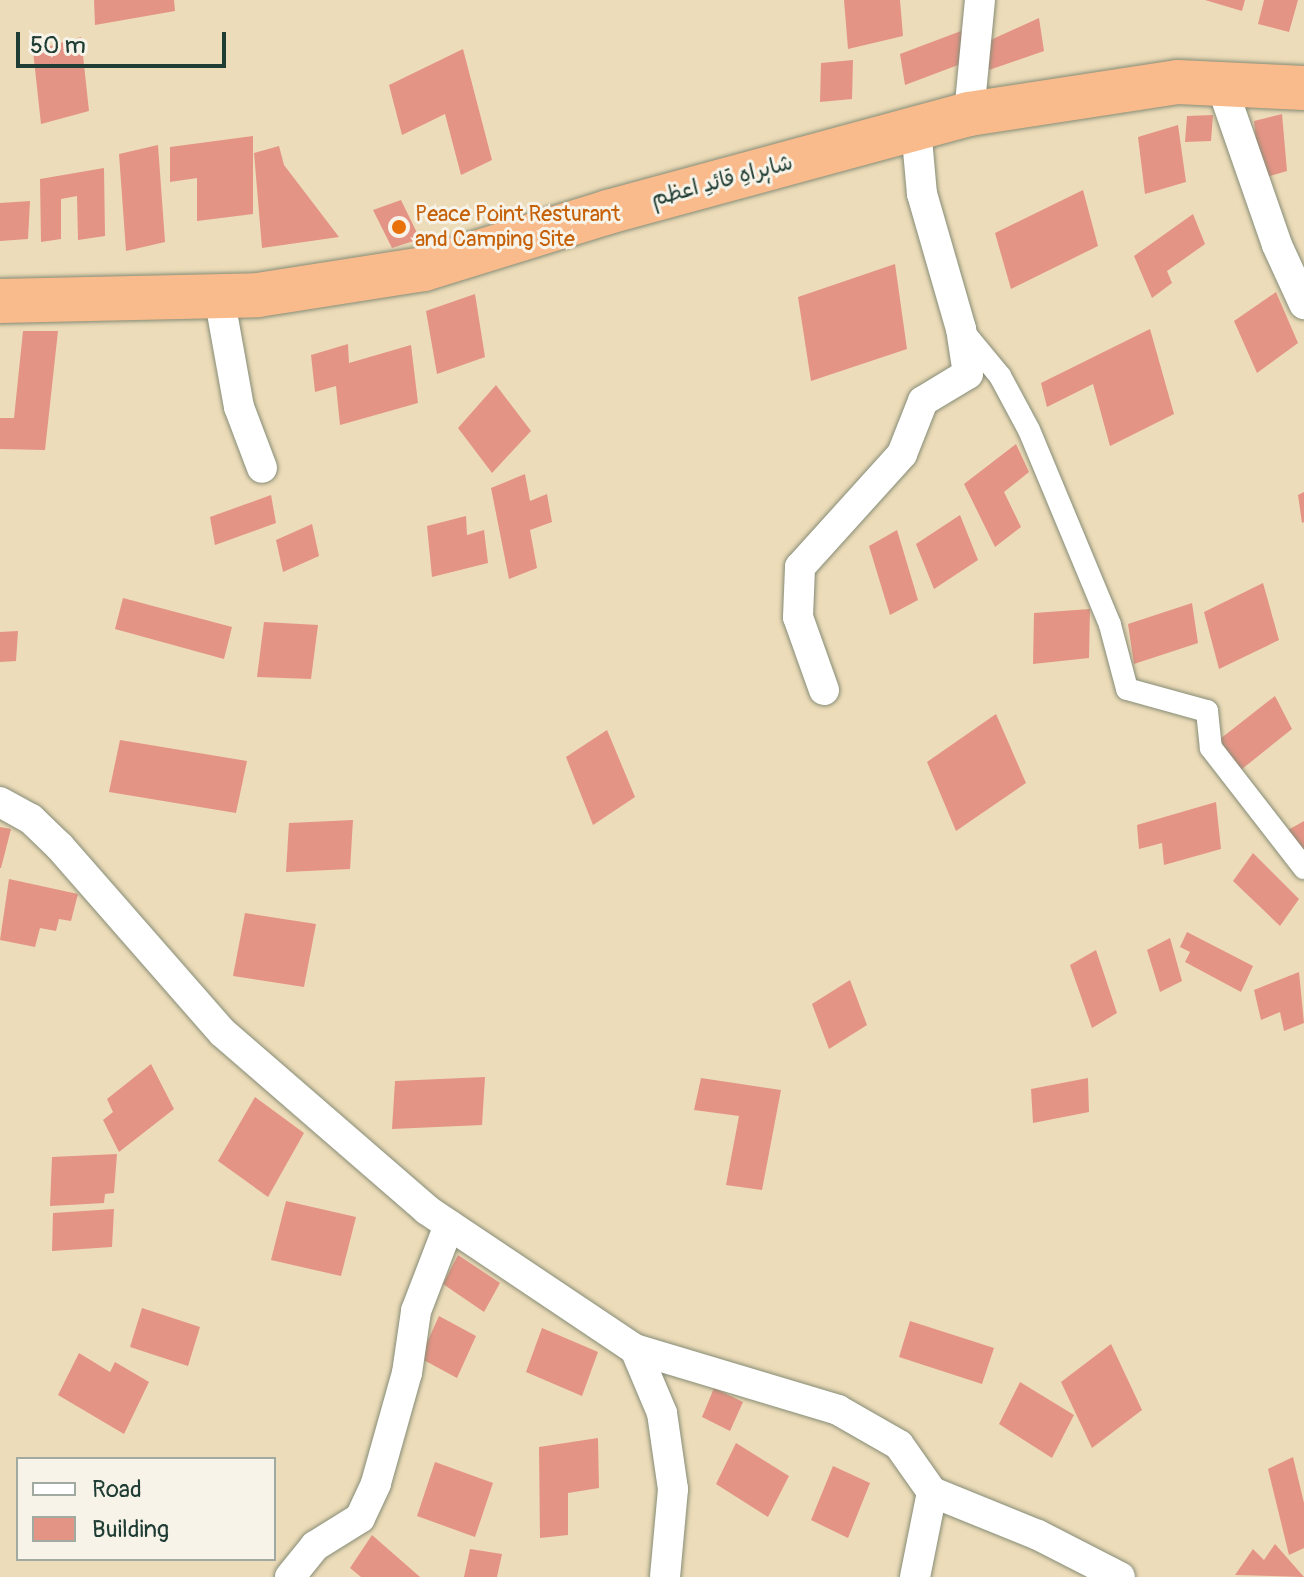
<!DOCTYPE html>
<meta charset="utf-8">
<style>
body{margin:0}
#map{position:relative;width:1304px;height:1577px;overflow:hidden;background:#eddcb9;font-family:Pangolin,"Playpen Sans Arabic",sans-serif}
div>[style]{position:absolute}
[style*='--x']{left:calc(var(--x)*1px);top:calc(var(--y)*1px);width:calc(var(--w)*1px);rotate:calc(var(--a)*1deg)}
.building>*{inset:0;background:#e49485}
.roads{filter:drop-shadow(0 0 2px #868c76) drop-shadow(0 0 2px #868c76)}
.pedestrian>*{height:22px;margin:-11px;padding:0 11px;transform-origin:11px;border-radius:11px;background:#fff}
.minor>*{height:30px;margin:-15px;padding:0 15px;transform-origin:15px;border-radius:15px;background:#fff}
.trunk>*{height:44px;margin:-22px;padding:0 22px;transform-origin:22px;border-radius:22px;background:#fabb8c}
.dots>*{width:22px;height:22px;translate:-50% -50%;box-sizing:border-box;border:4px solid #f7f3e8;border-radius:50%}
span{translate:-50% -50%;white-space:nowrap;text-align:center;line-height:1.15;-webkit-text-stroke:6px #f7f3e8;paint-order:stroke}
.street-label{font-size:22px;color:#1f3d34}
.food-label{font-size:22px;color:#c56008}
.left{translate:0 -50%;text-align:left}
.legend{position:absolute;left:16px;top:1457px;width:260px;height:104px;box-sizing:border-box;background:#f7f3e8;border:2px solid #a1aaa0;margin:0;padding:10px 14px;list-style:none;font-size:24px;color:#1f3d34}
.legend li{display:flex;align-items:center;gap:16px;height:40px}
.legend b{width:40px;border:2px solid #a1aaa0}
.scale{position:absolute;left:16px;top:32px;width:210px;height:36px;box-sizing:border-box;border:4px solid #1f3d34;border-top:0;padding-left:10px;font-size:24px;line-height:28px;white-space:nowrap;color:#1f3d34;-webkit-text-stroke:6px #f7f3e8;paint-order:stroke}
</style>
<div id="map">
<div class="building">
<i style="clip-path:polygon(94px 0,174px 0,175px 11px,95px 25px)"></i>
<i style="clip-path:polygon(844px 0,900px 0,903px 36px,848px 49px)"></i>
<i style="clip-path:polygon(1205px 0,1245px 0,1242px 11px)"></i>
<i style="clip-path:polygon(1264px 0,1298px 0,1289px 32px,1258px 24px)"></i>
<i style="clip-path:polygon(1039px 18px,1044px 51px,989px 70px,984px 43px)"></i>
<i style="clip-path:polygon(961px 31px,966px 62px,905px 85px,900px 54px)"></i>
<i style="clip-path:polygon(81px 37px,89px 111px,41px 124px,33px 51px)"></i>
<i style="clip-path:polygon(463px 49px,492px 160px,461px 175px,445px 114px,402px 135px,389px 85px)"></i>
<i style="clip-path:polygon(853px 60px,852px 99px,820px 102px,821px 63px)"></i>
<i style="clip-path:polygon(1282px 114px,1287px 171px,1260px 179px,1254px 121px)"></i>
<i style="clip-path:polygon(1213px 115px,1211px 141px,1185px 142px,1187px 116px)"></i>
<i style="clip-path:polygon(1178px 125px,1186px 182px,1145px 194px,1138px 137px)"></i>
<i style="clip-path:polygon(253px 136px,253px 214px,197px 221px,197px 178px,170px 182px,170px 147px)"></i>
<i style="clip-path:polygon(158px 145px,165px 242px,126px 251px,119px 154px)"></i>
<i style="clip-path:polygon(279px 146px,284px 165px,339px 237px,262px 248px,254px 153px)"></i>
<i style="clip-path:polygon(104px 168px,105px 236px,78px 240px,77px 196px,61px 199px,61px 239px,41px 242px,40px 179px)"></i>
<i style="clip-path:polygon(1083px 190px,1098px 246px,1011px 289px,995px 233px)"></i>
<i style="clip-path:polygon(401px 200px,420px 239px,392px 248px,373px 210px)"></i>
<i style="clip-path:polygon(30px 201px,28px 239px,0 241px,0 203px)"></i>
<i style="clip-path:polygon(1193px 214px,1205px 244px,1167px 271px,1172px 283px,1152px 298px,1134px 256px)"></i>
<i style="clip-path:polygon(895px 264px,907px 349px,811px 381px,798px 297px)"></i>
<i style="clip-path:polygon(1276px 292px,1298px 343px,1257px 373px,1234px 321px)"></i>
<i style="clip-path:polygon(475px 294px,485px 357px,437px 374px,426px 311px)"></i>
<i style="clip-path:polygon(1150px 329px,1174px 414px,1110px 446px,1093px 384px,1047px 407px,1041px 383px)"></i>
<i style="clip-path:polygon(23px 331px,58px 331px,45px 450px,0 449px,0 418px,14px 418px)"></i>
<i style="clip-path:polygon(348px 344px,349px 363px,411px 345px,418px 403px,340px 425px,336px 386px,315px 392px,311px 355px)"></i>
<i style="clip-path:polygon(496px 385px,531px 431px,492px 473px,458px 428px)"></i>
<i style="clip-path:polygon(1016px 444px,1029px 472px,1004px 492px,1021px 527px,995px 547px,964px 484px)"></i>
<i style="clip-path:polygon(525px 474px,530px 501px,547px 494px,552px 522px,530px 530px,537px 568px,509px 579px,491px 488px)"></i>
<i style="clip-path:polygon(1304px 492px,1304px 522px,1302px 523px,1298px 495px)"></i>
<i style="clip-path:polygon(271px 495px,276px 523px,215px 545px,210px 517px)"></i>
<i style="clip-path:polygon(960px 515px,978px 560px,934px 589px,916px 544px)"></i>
<i style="clip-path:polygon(466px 516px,467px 535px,484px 530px,488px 563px,432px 577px,427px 526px)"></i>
<i style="clip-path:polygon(312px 524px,319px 556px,283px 572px,276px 540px)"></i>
<i style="clip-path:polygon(897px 530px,918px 600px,890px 615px,869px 546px)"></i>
<i style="clip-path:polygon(1263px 583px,1279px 640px,1219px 669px,1204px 612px)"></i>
<i style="clip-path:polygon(123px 598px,232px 627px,224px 659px,115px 629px)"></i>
<i style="clip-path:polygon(1192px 603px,1198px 643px,1134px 664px,1128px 624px)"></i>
<i style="clip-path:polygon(1090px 609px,1089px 658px,1033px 664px,1034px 613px)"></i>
<i style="clip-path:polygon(264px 622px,318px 625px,311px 679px,257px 677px)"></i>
<i style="clip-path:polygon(18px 631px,16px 661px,0 662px,0 632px)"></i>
<i style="clip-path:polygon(1275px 696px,1292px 729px,1237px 773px,1220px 739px)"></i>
<i style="clip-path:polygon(996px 714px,1026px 783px,956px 831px,927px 762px)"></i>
<i style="clip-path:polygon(607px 730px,635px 797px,593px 825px,566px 757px)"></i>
<i style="clip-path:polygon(120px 740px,247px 761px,236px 813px,109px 792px)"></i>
<i style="clip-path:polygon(1216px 802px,1221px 849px,1164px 865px,1162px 843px,1139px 849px,1137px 825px)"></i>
<i style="clip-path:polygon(353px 820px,350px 869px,286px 872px,289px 823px)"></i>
<i style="clip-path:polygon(1304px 821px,1304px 853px,1288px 830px)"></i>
<i style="clip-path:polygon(0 827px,11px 829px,1px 868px,0 868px)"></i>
<i style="clip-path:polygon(1253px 853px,1299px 899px,1280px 926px,1233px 881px)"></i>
<i style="clip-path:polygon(9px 879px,78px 894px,71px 921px,59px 919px,56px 931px,40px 928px,35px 947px,0 940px)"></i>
<i style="clip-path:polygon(245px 913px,316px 924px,304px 987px,233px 976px)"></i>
<i style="clip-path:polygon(1187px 932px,1253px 966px,1241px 992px,1185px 962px,1190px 952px,1180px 947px)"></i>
<i style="clip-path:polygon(1170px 938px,1182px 981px,1160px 992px,1147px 950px)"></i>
<i style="clip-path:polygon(1096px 950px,1117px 1013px,1092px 1028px,1070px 965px)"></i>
<i style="clip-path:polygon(1299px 972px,1304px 1023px,1284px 1031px,1280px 1012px,1261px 1020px,1254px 990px)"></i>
<i style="clip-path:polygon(850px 980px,867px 1025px,829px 1049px,812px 1004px)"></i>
<i style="clip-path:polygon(151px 1064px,174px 1109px,119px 1152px,103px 1120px,113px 1112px,107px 1099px)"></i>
<i style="clip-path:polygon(485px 1077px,482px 1125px,392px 1129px,395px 1081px)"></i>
<i style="clip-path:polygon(701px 1078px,781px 1090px,762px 1190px,726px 1185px,739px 1116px,694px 1110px)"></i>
<i style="clip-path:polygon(1088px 1078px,1089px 1112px,1033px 1123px,1031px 1089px)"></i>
<i style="clip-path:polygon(255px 1097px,304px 1133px,268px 1197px,218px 1161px)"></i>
<i style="clip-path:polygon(117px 1154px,114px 1193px,105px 1194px,104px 1203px,50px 1206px,52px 1157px)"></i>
<i style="clip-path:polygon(286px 1201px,356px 1217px,341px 1276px,271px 1260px)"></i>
<i style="clip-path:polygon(114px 1209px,112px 1247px,52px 1251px,53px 1213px)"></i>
<i style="clip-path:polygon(458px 1255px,500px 1283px,484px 1312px,443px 1284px)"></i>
<i style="clip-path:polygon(142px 1308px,200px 1327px,188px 1366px,130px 1347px)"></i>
<i style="clip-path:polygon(439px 1316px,476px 1336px,457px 1378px,420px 1358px)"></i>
<i style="clip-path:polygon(910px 1321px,994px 1348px,982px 1384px,899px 1357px)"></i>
<i style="clip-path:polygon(542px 1328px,598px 1352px,582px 1396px,526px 1372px)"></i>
<i style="clip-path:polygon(1111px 1344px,1142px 1410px,1092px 1448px,1061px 1382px)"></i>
<i style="clip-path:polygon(79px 1353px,110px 1372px,115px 1362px,149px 1382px,124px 1434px,58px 1395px)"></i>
<i style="clip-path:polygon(1020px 1382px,1074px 1415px,1052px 1458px,999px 1424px)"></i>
<i style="clip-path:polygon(714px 1388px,743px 1402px,730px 1431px,702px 1417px)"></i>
<i style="clip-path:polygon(598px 1438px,599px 1488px,568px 1493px,568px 1535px,540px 1538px,539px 1447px)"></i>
<i style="clip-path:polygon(736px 1443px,789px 1476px,768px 1517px,716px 1484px)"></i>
<i style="clip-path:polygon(1293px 1457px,1304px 1503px,1304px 1548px,1289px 1555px,1268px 1469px)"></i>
<i style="clip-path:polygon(435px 1462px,493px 1483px,475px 1537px,417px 1516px)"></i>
<i style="clip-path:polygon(833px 1466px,870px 1483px,848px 1538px,811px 1520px)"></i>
<i style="clip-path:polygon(372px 1535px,420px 1577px,361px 1577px,350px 1568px)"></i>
<i style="clip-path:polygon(1275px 1544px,1304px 1577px,1235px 1575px,1253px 1549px,1264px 1560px)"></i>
<i style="clip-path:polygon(470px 1549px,502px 1554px,497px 1577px,464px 1577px)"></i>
</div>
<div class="roads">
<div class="pedestrian">
<i style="--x:962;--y:330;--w:60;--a:50.4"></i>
<i style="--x:1000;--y:376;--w:61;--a:61.8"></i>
<i style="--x:1029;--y:430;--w:211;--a:67.4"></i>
<i style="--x:1110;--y:625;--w:66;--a:75.1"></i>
<i style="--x:1127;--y:689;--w:83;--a:15.4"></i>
<i style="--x:1207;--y:711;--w:37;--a:84"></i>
<i style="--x:1211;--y:748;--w:152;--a:52.2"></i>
</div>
<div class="minor">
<i style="--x:1221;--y:84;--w:170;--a:70.8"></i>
<i style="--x:1277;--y:245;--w:65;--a:65.4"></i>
<i style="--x:969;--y:114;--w:115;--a:-84.5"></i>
<i style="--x:219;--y:296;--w:113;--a:79.8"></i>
<i style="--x:239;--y:407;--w:65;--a:69.3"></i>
<i style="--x:824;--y:690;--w:77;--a:-109.6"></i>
<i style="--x:798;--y:617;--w:50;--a:-87.7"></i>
<i style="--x:800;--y:567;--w:152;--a:-47.9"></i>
<i style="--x:902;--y:454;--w:57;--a:-68.4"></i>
<i style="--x:923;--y:401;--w:52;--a:-31"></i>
<i style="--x:968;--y:374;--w:46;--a:-98.8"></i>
<i style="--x:961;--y:329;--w:141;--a:-106.1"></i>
<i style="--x:922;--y:194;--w:66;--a:-95.2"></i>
<i style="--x:0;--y:802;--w:35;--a:29"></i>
<i style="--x:31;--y:819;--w:40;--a:44"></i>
<i style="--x:60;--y:847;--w:247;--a:48.8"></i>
<i style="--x:223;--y:1033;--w:270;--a:40.9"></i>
<i style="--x:427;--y:1210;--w:250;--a:33.8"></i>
<i style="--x:635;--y:1349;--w:69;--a:67.1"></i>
<i style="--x:662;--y:1413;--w:77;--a:81.8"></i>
<i style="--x:673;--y:1489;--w:88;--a:95.2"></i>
<i style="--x:635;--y:1349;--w:212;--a:16.7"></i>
<i style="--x:838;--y:1410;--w:70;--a:29.8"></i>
<i style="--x:899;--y:1445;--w:57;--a:54.9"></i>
<i style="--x:932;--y:1492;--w:114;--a:22.1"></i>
<i style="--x:1038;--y:1535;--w:92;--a:27.1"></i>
<i style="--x:290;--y:1577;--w:40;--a:-51"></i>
<i style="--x:315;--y:1546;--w:53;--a:-31.9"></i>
<i style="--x:360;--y:1518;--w:38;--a:-65"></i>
<i style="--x:376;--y:1483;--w:114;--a:-74.3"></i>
<i style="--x:407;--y:1373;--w:63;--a:-81.7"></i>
<i style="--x:416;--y:1311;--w:92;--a:-69"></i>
<i style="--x:915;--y:1577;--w:87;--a:-78.7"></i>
</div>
<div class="trunk">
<i style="--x:0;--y:301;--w:258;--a:-1.3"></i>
<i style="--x:258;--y:295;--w:168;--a:-8.9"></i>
<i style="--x:424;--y:269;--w:193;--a:-17.2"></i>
<i style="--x:608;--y:212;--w:374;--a:-15.2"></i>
<i style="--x:969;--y:114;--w:211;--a:-8.7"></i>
<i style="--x:1178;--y:82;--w:126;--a:2.7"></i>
</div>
</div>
<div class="dots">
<i style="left:399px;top:227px;background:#e8710a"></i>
</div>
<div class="street-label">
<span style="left:722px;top:181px;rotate:-15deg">شاہراہِ قائدِ اعظم</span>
</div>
<div class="food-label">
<span class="left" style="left:415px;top:227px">Peace Point Resturant<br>and Camping Site</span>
</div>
<ul class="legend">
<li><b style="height:10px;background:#fff"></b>Road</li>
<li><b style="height:22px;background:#e49485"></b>Building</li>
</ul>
<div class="scale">50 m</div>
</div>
